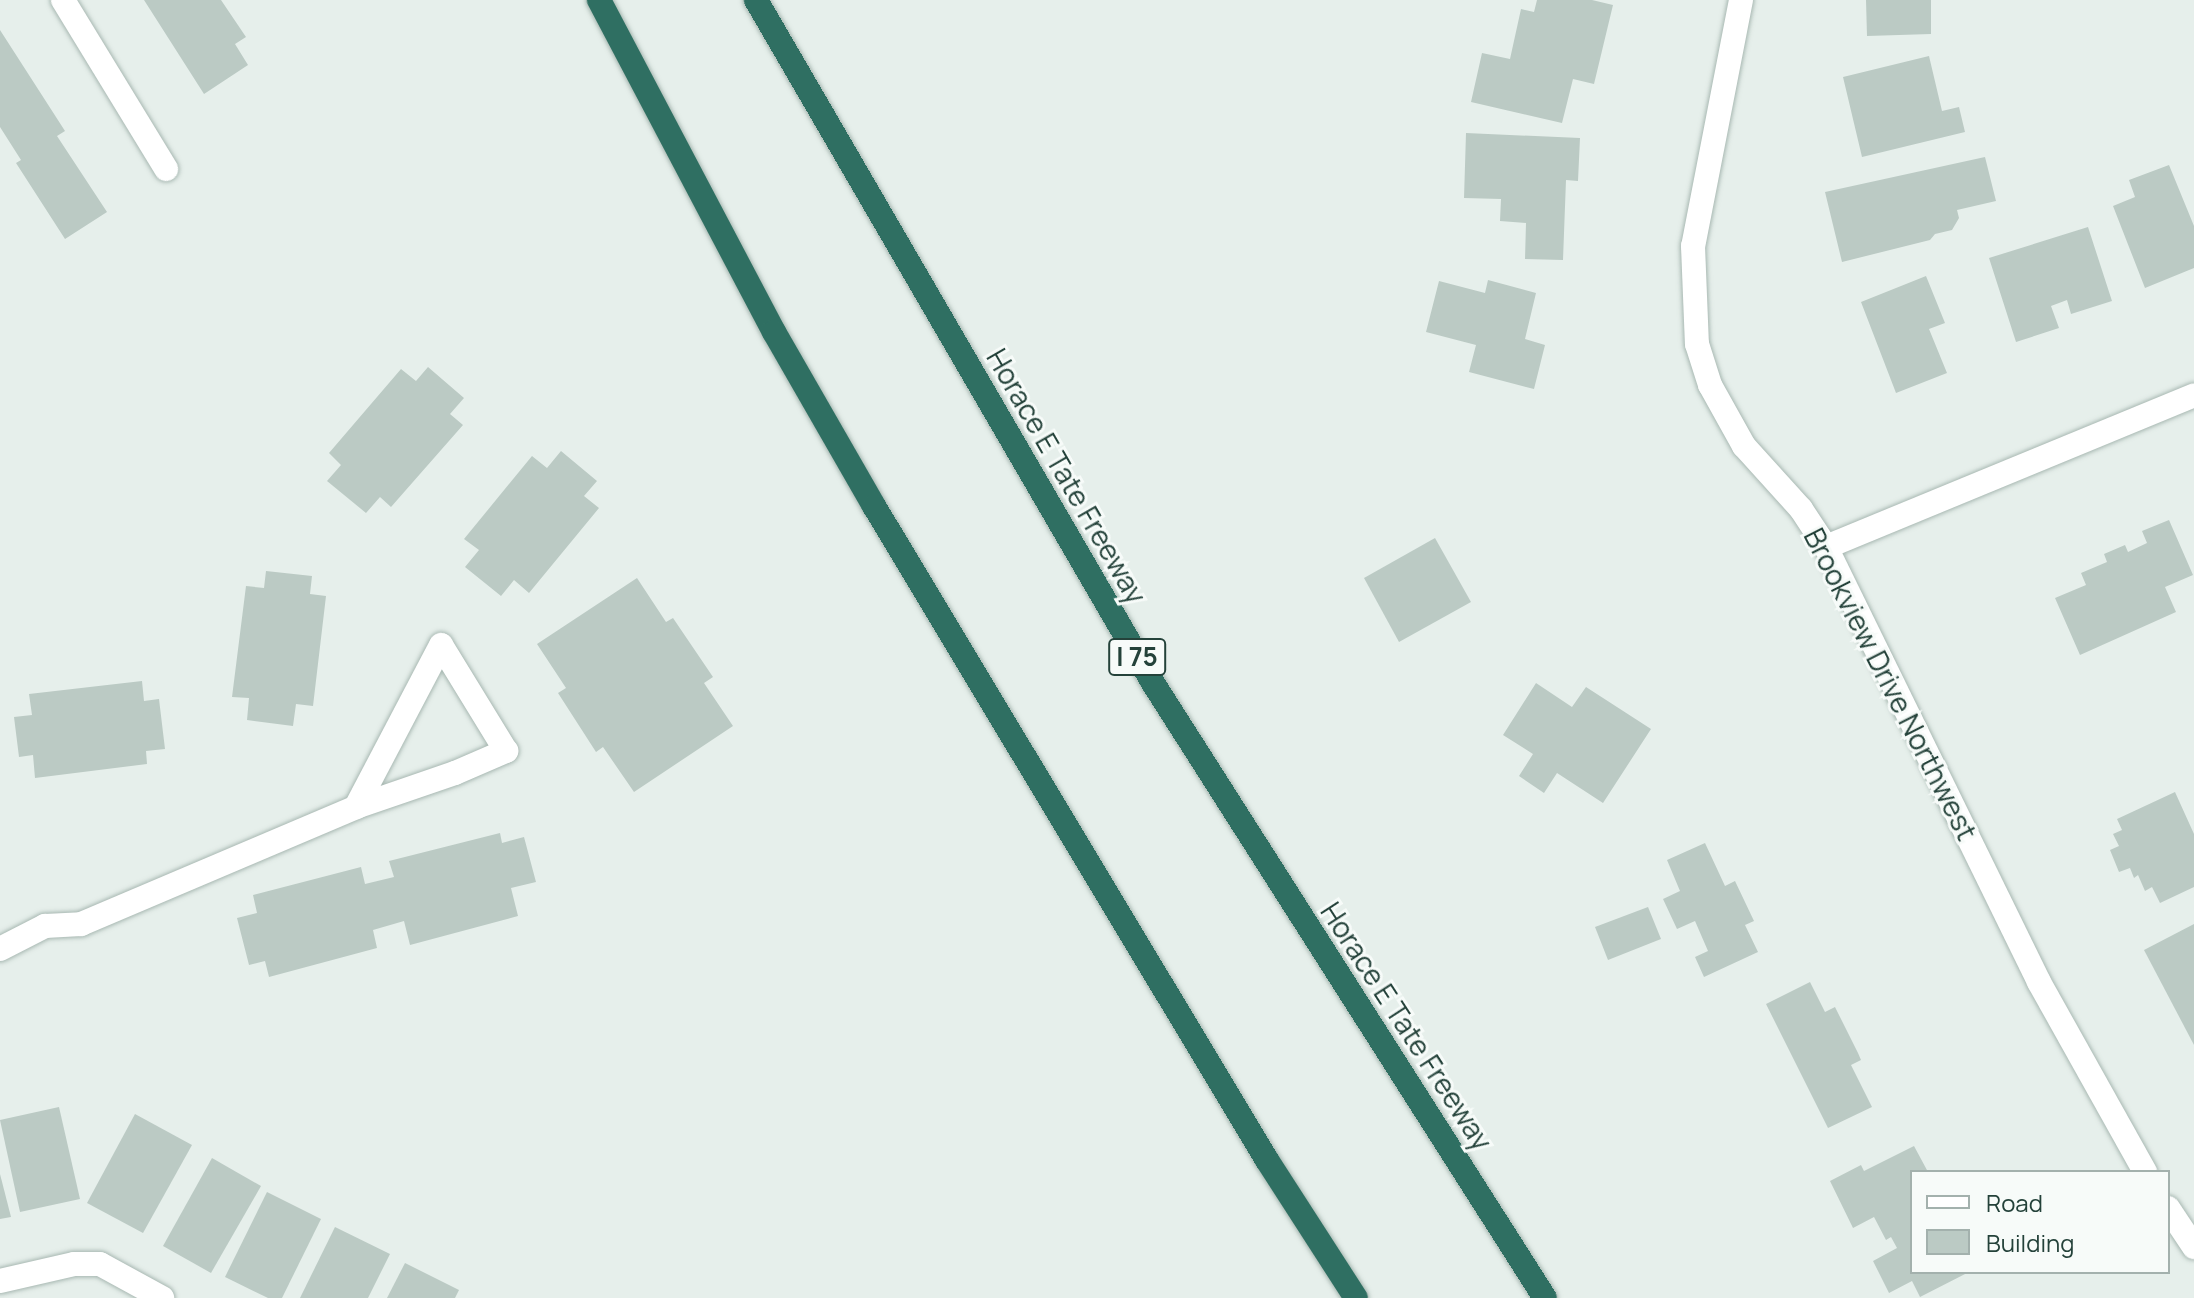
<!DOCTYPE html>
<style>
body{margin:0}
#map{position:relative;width:2194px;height:1298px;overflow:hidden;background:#e6efeb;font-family:Manrope,sans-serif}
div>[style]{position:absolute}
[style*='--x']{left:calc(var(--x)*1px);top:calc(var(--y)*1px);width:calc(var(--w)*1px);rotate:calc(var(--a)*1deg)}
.building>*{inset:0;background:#bbcac4}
.roads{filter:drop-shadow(0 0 2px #a8b8b2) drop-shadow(0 0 2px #a8b8b2)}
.minor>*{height:24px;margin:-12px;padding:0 12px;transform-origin:12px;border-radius:12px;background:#fff}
.motorway>*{height:24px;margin:-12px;padding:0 12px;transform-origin:12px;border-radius:12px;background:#2f6f62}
span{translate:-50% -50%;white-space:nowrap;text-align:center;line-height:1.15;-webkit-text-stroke:6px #f7fbf9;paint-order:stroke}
.shield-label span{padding:2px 6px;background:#f7fbf9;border:2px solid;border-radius:6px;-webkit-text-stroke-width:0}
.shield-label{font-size:26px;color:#24423a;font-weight:700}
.street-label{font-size:28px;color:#24423a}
.legend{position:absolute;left:1910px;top:1170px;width:260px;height:104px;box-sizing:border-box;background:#f7fbf9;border:2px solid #a3b1ad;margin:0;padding:10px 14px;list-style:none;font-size:24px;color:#24423a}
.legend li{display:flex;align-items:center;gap:16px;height:40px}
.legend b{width:40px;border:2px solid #a3b1ad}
</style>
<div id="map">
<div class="building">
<i style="clip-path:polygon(144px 0,221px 0,246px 37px,235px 44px,248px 65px,204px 94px)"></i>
<i style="clip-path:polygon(1537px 0,1592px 0,1613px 5px,1594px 84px,1573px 79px,1562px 123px,1471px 102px,1482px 53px,1510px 59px,1521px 9px,1534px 12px)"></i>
<i style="clip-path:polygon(1866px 0,1931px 0,1931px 34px,1867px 36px)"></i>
<i style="clip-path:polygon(0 30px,65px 131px,57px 136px,107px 212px,65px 239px,16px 163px,21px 160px,0 127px)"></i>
<i style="clip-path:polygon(1929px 56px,1942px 111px,1959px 107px,1965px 132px,1862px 157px,1843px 77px)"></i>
<i style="clip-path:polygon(1466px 133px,1580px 138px,1578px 181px,1566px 180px,1563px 260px,1525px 259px,1526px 223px,1500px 221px,1501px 199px,1464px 198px)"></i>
<i style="clip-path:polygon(1985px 157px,1996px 201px,1957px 210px,1959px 218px,1952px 230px,1935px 234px,1930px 240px,1842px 262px,1825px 192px)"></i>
<i style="clip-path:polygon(2169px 165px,2194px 226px,2194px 268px,2145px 288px,2113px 206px,2135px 197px,2129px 180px)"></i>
<i style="clip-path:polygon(2088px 227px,2112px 301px,2071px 314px,2067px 300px,2051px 306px,2059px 328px,2016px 342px,1989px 258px)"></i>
<i style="clip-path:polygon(1926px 276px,1945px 323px,1929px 329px,1947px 373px,1896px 393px,1861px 302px)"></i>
<i style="clip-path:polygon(1488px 280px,1536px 293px,1525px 339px,1545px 345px,1534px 389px,1469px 372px,1476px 345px,1426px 332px,1439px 281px,1485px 293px)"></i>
<i style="clip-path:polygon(428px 367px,464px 398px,450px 414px,463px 425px,391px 507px,380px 497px,366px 513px,327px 481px,341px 465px,329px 453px,401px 369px,416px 381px)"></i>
<i style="clip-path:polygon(561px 451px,597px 481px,584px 496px,599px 508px,529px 593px,514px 580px,501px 596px,465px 567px,479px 550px,464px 539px,532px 456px,547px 468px)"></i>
<i style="clip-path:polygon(2169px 520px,2193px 575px,2165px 587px,2176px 612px,2080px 655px,2055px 598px,2086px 585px,2081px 573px,2107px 562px,2104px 554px,2125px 545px,2128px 552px,2147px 543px,2142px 531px)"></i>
<i style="clip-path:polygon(1435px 538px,1471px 602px,1399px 642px,1364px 578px)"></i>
<i style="clip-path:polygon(266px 571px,312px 576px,310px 594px,326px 596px,313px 706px,296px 704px,293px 726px,247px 720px,249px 698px,232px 697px,246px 586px,264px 588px)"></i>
<i style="clip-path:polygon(637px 578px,666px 622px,673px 618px,713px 677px,704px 683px,733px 726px,634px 792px,603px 747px,596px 752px,558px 693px,566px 688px,537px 644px)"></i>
<i style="clip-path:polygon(142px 681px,144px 701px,159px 699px,165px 749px,146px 751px,147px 764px,35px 778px,33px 755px,19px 757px,14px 717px,32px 715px,29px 694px)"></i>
<i style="clip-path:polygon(1536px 683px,1572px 707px,1586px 687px,1651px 729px,1603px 803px,1557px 773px,1544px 793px,1519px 776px,1533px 754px,1503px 735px)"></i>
<i style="clip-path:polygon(2175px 792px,2194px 834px,2194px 887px,2160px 903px,2152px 887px,2145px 891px,2138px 875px,2134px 878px,2130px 868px,2119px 872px,2110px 850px,2119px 846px,2113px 834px,2122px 830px,2117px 819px)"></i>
<i style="clip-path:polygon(500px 833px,502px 843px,524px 837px,536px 882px,511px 888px,518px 916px,410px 945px,404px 921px,373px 930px,377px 948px,269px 977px,265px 961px,249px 965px,237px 918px,257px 913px,253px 895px,361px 867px,365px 884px,394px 877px,389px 861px)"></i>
<i style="clip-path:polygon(1705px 843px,1725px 886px,1735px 881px,1754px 921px,1745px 925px,1758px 952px,1704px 977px,1695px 957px,1708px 951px,1695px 921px,1677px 929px,1663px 899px,1680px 891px,1667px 860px)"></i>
<i style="clip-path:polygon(1648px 907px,1661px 939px,1608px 960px,1595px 927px)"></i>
<i style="clip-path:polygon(2194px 924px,2194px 1045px,2144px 950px)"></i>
<i style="clip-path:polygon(1810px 982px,1825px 1012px,1835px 1007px,1858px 1053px,1861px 1060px,1851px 1065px,1872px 1107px,1828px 1128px,1766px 1004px)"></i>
<i style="clip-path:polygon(59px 1107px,80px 1199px,20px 1212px,0 1120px)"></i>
<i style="clip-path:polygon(135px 1114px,192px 1145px,143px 1233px,87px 1203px)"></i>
<i style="clip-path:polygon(1914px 1146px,1928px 1172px,1912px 1172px,1912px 1272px,1969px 1272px,1920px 1297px,1912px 1281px,1889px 1293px,1873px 1261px,1897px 1248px,1891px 1237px,1886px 1240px,1874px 1217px,1853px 1228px,1830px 1181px,1861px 1165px,1864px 1171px)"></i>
<i style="clip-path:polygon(212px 1158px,261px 1186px,211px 1273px,163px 1246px)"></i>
<i style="clip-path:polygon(0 1174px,11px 1217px,0 1219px)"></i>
<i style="clip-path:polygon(267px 1192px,321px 1219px,282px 1298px,268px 1298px,225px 1277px)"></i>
<i style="clip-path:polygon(335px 1227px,390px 1254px,368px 1298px,300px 1298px)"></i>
<i style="clip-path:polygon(405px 1263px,459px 1290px,455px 1298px,387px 1298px)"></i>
</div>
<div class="roads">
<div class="minor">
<i style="--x:63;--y:0;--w:198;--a:58.6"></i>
<i style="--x:1741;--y:0;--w:251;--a:101"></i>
<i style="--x:1693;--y:246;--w:98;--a:87.7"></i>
<i style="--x:1697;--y:344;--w:43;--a:72.4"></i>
<i style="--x:1710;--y:385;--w:70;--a:60.9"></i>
<i style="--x:1744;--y:446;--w:85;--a:47.9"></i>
<i style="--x:1801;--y:509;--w:45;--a:56.7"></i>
<i style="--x:1826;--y:547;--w:484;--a:63.9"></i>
<i style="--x:2039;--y:982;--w:218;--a:60.8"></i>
<i style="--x:1826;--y:547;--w:398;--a:-22.4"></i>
<i style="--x:356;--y:807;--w:183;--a:-62.3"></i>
<i style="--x:0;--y:949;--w:51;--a:-27.1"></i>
<i style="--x:45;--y:926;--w:36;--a:-3"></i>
<i style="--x:81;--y:924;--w:299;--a:-23"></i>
<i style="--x:356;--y:807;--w:105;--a:-19"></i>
<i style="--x:455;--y:773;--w:56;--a:-23.3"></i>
<i style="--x:506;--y:751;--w:124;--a:-121.5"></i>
<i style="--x:2168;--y:1208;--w:47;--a:56.3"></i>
<i style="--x:0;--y:1281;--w:76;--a:-12.9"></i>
<i style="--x:74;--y:1264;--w:26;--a:0"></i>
<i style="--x:100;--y:1264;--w:71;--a:28.7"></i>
</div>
<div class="motorway">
<i style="--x:599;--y:0;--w:375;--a:62.2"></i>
<i style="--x:774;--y:332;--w:201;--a:60.1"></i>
<i style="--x:874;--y:506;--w:763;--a:59"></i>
<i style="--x:1267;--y:1160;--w:164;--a:57.2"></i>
<i style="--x:756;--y:0;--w:790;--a:59.83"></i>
<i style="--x:1153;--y:683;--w:729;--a:57.49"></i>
</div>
</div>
<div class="shield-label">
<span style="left:1137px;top:657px">I 75</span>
</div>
<div class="street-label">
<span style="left:1067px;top:476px;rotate:60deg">Horace E Tate Freeway</span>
<span style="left:1891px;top:684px;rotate:63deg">Brookview Drive Northwest</span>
<span style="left:1407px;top:1026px;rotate:57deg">Horace E Tate Freeway</span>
</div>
<ul class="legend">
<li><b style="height:10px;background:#fff"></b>Road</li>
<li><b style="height:22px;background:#bbcac4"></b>Building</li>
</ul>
</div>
